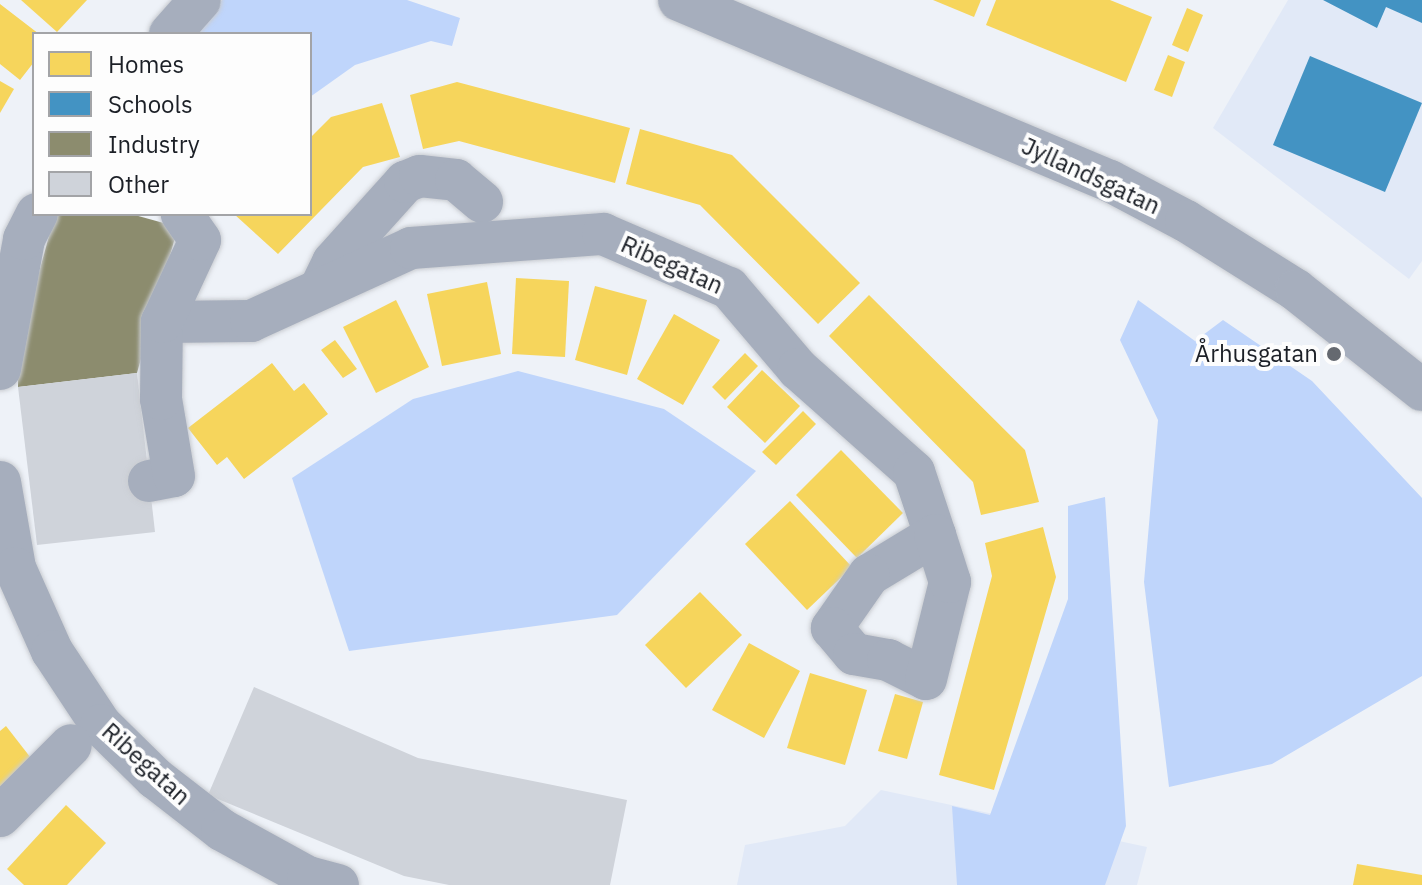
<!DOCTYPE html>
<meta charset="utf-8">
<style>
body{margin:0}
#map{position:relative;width:1422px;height:885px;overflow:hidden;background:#eef2f8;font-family:"IBM Plex Sans",sans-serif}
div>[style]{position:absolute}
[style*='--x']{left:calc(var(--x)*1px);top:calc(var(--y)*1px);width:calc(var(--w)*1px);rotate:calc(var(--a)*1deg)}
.built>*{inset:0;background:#e1e9f7}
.green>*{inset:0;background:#bfd5fb}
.homes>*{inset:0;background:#f6d55c}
.schools>*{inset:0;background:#4393c3}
.industry>*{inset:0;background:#8c8c6e}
.building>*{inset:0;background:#cfd3da}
.roads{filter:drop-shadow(0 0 2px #c9ccd1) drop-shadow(0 0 2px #c9ccd1)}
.street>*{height:42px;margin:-21px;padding:0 21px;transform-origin:21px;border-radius:21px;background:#a6aebd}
.dots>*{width:22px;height:22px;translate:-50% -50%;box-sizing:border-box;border:4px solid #fdfdfd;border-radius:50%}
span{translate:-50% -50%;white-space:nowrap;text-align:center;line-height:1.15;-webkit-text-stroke:8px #fdfdfd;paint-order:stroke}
.street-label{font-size:24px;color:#1b1f26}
.poi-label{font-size:24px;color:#1b1f26}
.right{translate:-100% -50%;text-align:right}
.legend{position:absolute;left:32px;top:32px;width:280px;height:184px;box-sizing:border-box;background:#fdfdfd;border:2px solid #a3a4a7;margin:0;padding:10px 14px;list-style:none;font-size:24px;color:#1b1f26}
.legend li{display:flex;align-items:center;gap:16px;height:40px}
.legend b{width:40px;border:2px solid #a3a4a7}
</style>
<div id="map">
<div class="built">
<i style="clip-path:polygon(1288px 0,1422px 0,1422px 261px,1409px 279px,1213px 128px)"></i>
<i style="clip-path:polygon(881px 790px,1147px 847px,1137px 885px,737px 885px,745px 845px,845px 826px)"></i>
</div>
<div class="green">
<i style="clip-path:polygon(222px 0,407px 0,460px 18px,452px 46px,431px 41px,355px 65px,310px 97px,310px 34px,192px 34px)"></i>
<i style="clip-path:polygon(1138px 300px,1195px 341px,1223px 320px,1312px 381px,1422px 498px,1422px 676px,1272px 764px,1169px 787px,1144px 582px,1158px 420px,1120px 340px)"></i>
<i style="clip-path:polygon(518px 371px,664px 409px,756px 471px,617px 615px,349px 651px,292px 478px,413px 399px)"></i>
<i style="clip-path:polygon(1105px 497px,1126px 826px,1105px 885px,957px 885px,952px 806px,990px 815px,1068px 599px,1068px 506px)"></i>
</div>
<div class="homes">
<i style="clip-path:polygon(21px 0,87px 0,57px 32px)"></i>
<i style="clip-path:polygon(933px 0,981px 0,974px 17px)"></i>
<i style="clip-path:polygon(996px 0,1110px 0,1152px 17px,1126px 82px,986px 25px)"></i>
<i style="clip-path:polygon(0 4px,39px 34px,34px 34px,34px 62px,20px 80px,0 64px)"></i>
<i style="clip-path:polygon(1187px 8px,1203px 15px,1188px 52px,1172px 45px)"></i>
<i style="clip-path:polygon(1168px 55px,1185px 62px,1172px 97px,1154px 90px)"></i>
<i style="clip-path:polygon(0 81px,14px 89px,0 113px)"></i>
<i style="clip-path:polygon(457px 82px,630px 128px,615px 183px,459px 141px,423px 149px,410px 95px)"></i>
<i style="clip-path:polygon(382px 103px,400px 157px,363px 167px,278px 254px,234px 214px,310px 214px,310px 138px,331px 117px)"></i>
<i style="clip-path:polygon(640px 129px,732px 155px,860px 283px,818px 324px,700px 205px,626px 184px)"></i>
<i style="clip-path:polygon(516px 278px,569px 281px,565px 357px,512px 354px)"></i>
<i style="clip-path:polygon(487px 282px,501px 354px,442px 366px,427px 294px)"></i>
<i style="clip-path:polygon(595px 286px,647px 300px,627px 375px,575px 360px)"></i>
<i style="clip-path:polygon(869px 295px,1025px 450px,1039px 502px,981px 515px,973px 482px,829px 336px)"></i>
<i style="clip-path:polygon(396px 300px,429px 367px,376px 393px,343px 327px)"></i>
<i style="clip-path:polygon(674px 314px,720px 340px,683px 405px,637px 379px)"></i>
<i style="clip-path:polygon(335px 340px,357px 369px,343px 378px,321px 350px)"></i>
<i style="clip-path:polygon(745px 353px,758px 366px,725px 400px,712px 387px)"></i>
<i style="clip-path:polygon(272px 363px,294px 391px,304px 383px,328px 414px,244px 479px,227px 457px,217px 465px,188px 428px)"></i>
<i style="clip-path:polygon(762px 370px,800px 406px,765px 443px,727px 407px)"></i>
<i style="clip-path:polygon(803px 411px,816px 424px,776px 465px,762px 452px)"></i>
<i style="clip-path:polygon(841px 450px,903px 513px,857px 558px,796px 495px)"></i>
<i style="clip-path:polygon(790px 501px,852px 567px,807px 610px,745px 544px)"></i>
<i style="clip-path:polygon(1043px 527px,1056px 577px,994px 790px,939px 775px,992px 576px,985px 543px)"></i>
<i style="clip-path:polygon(700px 592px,742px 635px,686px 688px,645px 645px)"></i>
<i style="clip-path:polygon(749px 643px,800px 671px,764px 738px,712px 710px)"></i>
<i style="clip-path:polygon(810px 673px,867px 690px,845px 765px,787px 748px)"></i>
<i style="clip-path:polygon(895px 694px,923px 702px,907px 759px,878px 751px)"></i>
<i style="clip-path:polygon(6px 726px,34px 762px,0 788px,0 731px)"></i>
<i style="clip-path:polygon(66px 805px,106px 843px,67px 885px,24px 885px,7px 869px)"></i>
<i style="clip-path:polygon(1357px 864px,1422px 875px,1422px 885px,1353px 885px)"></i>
</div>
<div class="schools">
<i style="clip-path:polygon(1323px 0,1422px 0,1422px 23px,1386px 7px,1377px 28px)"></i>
<i style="clip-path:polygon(1310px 56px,1422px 103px,1385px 192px,1273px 145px)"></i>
</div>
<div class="industry">
<i style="clip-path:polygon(55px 214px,131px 214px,178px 227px,137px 373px,18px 387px,18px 349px)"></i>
</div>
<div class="building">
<i style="clip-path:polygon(137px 373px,155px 532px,37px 545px,18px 387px)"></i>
<i style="clip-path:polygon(254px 687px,418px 758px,627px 800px,610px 885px,449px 885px,404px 876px,208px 795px)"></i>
</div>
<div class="roads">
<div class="street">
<i style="--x:679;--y:0;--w:467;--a:22.8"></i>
<i style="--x:1110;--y:181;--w:86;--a:27.8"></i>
<i style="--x:1186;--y:221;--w:130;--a:32.1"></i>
<i style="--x:1296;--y:290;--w:161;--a:38.4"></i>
<i style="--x:170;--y:34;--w:45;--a:-48.6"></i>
<i style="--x:320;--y:289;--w:30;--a:-64"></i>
<i style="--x:333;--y:262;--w:108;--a:-48"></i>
<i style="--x:405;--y:182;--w:16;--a:-22"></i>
<i style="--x:420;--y:176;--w:36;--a:6"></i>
<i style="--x:456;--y:180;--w:34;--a:40"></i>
<i style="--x:162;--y:322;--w:89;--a:-0.6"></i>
<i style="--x:251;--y:321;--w:176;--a:-24.5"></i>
<i style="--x:411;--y:248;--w:193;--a:-4.2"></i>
<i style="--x:603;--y:234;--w:137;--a:23.2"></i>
<i style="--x:729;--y:288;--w:106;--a:49.6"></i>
<i style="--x:798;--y:369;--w:155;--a:41.6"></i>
<i style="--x:914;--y:472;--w:66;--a:71.6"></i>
<i style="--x:935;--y:535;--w:77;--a:148.8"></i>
<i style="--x:869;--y:575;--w:65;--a:124.9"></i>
<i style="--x:832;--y:628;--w:34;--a:50"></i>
<i style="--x:854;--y:654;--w:35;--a:10"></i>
<i style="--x:888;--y:660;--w:42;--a:26.6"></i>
<i style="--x:926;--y:679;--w:100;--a:-76.1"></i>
<i style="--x:950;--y:582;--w:49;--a:-107.7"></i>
<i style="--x:0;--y:369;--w:132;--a:-79.5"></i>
<i style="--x:24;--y:239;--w:28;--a:-63"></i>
<i style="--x:149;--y:481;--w:25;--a:-11"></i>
<i style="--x:174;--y:476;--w:78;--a:-99.6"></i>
<i style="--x:161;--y:399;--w:77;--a:-89.3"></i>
<i style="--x:162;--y:322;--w:90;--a:-65.1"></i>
<i style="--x:200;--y:240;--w:32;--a:-125"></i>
<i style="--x:0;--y:482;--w:87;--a:80.1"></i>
<i style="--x:15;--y:568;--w:91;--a:66"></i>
<i style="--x:52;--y:651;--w:89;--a:56.5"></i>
<i style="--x:101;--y:725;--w:76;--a:44.5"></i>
<i style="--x:155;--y:778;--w:85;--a:37.8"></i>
<i style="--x:222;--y:830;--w:98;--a:28.7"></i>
<i style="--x:308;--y:877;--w:31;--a:15"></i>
<i style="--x:0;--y:816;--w:100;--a:-45"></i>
</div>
</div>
<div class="dots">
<i style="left:1334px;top:354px;background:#656970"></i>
</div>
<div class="street-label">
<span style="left:1091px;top:176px;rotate:25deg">Jyllandsgatan</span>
<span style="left:672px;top:265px;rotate:24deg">Ribegatan</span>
<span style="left:146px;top:764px;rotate:42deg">Ribegatan</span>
</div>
<div class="poi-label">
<span class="right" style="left:1318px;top:354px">Århusgatan</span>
</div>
<ul class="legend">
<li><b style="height:22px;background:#f6d55c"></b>Homes</li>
<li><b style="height:22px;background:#4393c3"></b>Schools</li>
<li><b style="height:22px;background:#8c8c6e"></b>Industry</li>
<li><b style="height:22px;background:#cfd3da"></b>Other</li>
</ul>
</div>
